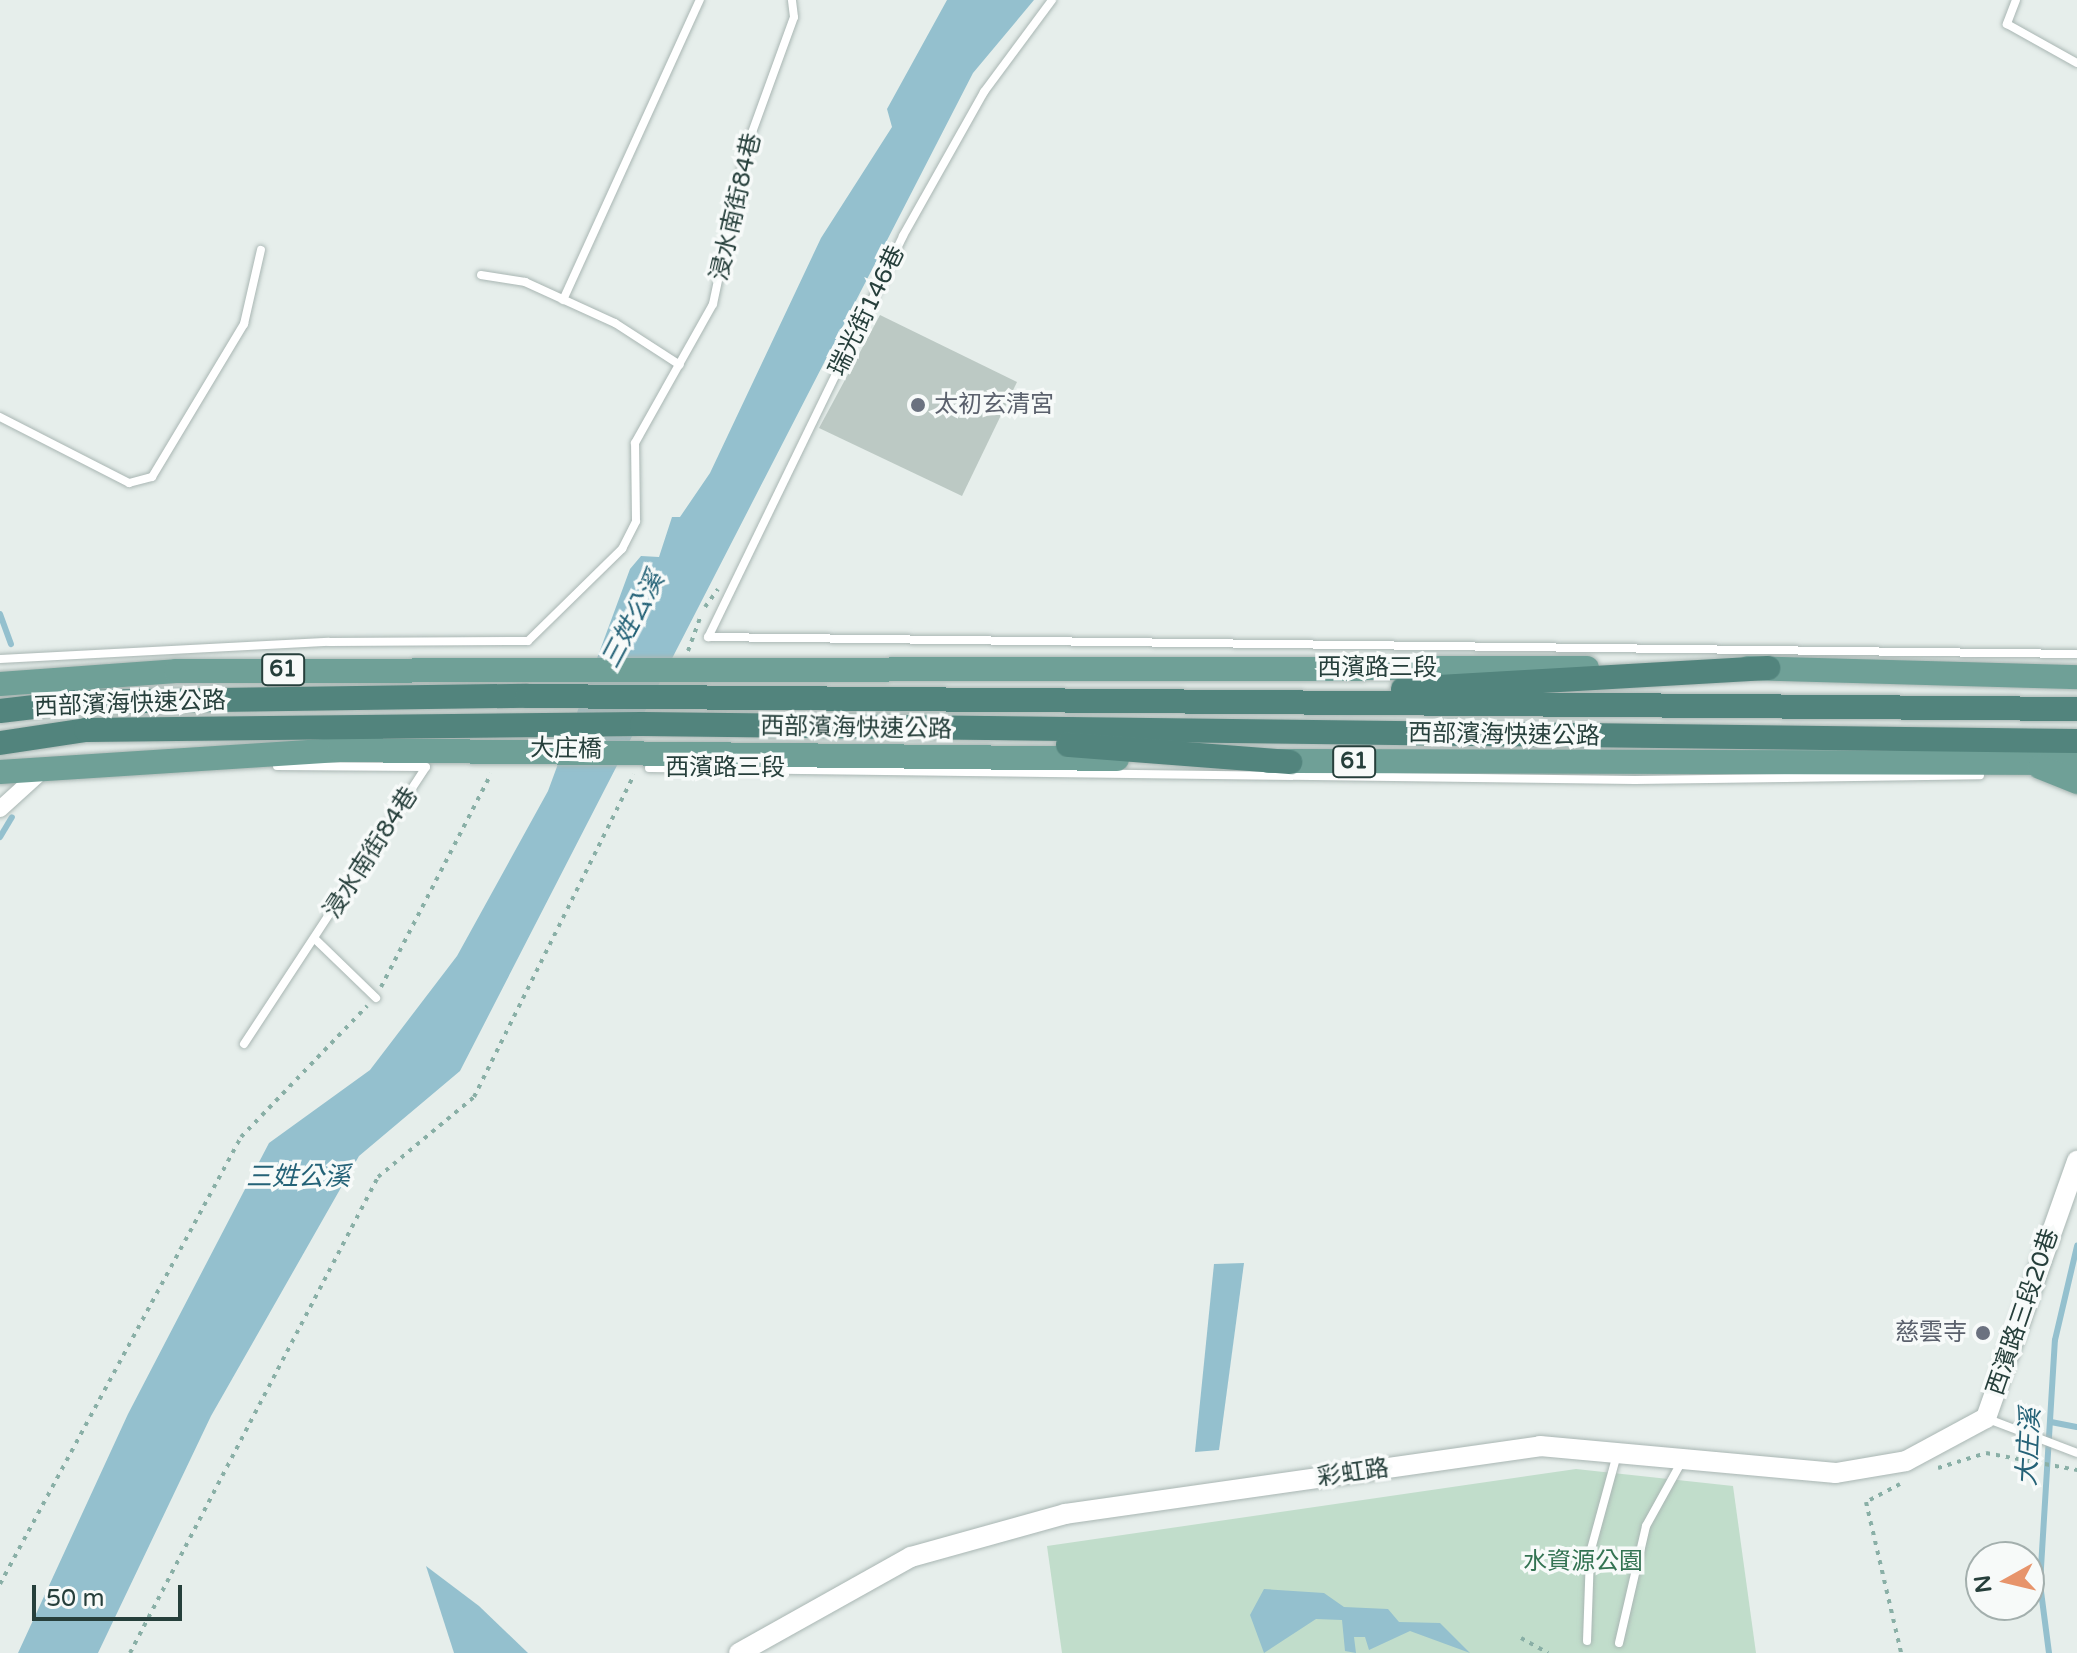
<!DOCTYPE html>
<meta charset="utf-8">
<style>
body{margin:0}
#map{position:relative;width:2077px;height:1653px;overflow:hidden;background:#e6eeeb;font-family:"Varela Round","Noto Sans TC",sans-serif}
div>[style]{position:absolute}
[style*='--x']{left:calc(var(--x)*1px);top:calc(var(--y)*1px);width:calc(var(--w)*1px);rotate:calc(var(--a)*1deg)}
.green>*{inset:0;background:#c1ddcb}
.water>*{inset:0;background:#94c0ce}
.stream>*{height:6px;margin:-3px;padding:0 3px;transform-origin:3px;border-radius:3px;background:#94c0ce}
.building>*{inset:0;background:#bcc9c4}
.path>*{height:4px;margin-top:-2px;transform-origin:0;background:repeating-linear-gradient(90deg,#89afa6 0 4px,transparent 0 10px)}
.roads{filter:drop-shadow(0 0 2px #a9b6b3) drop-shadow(0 0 2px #a9b6b3)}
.service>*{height:8px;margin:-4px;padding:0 4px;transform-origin:4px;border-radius:4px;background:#fff}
.minor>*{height:16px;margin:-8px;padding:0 8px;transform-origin:8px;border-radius:8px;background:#fff}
.tertiary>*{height:20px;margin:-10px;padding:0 10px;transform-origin:10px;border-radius:10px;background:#fff}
.primary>*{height:24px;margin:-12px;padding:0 12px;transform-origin:12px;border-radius:12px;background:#6fa097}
.trunk>*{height:24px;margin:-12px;padding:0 12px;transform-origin:12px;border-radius:12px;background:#52847d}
.dots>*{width:22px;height:22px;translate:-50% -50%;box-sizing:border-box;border:4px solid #f7faf9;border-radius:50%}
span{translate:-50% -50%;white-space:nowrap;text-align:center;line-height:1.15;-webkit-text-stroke:7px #f7faf9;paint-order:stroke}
.shield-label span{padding:2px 6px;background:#f7faf9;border:2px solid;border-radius:6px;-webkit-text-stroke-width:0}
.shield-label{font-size:22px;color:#263f3b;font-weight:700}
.street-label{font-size:24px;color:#263f3b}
.worship-label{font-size:24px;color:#5b616d}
.left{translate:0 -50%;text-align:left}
.right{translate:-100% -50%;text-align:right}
.park-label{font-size:24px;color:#337352}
.water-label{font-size:26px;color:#246277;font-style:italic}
.north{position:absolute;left:1965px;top:1541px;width:80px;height:80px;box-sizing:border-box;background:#f7faf9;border:2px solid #a3afad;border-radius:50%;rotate:262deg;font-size:22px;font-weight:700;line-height:32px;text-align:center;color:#263f3b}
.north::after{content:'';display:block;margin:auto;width:28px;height:36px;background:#e7946b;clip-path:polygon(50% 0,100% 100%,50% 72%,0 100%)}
.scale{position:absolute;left:32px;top:1585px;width:150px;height:36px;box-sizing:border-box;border:4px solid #263f3b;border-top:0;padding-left:10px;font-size:24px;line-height:28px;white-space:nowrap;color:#263f3b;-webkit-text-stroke:6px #f7faf9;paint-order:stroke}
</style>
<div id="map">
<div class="green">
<i style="clip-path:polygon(1576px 1469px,1733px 1486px,1756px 1653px,1062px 1653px,1047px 1546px)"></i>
</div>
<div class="water">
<i style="clip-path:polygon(947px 0,1034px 0,973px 73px,460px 1071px,359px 1156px,211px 1416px,98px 1653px,18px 1653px,128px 1414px,269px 1143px,370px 1070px,457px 956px,548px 791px,630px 569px,641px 556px,659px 557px,672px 517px,680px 517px,710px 473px,821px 238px,892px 127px,887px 109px)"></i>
<i style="clip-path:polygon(1244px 1263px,1219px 1450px,1195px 1452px,1214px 1264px)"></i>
<i style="clip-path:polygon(426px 1566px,479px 1606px,528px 1653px,454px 1653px)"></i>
<i style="clip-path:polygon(1264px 1589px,1324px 1593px,1344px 1607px,1388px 1609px,1399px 1622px,1440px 1623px,1470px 1653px,1410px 1631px,1369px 1650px,1365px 1637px,1354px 1637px,1356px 1653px,1345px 1651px,1342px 1620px,1316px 1619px,1264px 1653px,1250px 1615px)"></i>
</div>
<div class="stream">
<i style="--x:0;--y:614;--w:32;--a:70"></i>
<i style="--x:0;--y:837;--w:23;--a:-59"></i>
<i style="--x:2051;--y:1422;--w:26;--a:11"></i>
<i style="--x:2049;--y:1653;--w:70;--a:-97.4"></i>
<i style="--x:2040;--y:1584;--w:244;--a:-86.5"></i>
<i style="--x:2055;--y:1340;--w:97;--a:-76.8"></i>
</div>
<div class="building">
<i style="clip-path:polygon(880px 315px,1017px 382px,962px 496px,819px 428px)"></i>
</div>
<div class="path">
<i style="--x:705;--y:607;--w:22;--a:-54"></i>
<i style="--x:688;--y:651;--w:38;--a:-70"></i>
<i style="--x:381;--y:987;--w:240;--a:-62.7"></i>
<i style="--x:1938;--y:1468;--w:50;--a:-17.4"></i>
<i style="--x:1986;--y:1453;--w:93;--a:10.6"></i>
<i style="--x:1900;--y:1484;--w:38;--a:152"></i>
<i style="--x:1866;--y:1502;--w:155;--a:76.9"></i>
<i style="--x:0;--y:1584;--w:508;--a:-61.67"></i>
<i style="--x:241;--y:1137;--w:182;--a:-46.1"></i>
<i style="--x:1521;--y:1638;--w:31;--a:29"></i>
<i style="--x:130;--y:1653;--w:537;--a:-62.48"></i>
<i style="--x:378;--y:1177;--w:125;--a:-39.8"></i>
<i style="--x:474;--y:1097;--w:360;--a:-63.6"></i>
</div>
<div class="roads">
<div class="service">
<i style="--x:1052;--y:0;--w:114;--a:126.5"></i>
<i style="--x:984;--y:92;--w:165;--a:119.4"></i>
<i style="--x:903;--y:236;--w:446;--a:115.9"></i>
<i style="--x:708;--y:637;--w:1369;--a:0.71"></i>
<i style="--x:2016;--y:0;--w:26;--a:111"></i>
<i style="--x:2007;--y:24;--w:80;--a:29.1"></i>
<i style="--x:481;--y:275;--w:45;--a:9"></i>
<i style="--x:525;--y:282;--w:99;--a:24.5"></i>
<i style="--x:615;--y:323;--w:77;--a:32.9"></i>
<i style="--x:563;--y:300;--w:330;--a:-65.5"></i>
<i style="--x:0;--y:417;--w:145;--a:27.1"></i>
<i style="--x:129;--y:483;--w:24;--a:-15"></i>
<i style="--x:152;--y:477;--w:179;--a:-59"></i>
<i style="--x:244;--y:324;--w:76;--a:-77.1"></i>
<i style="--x:0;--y:659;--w:329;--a:-3"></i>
<i style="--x:329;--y:642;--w:199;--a:-0.3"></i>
<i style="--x:528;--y:641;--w:132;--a:-44.4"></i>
<i style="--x:622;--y:549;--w:31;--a:-63"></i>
<i style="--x:636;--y:521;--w:78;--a:-90.7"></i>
<i style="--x:635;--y:443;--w:159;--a:-60.7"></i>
<i style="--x:713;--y:304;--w:158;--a:-78"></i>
<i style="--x:746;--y:149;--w:140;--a:-70"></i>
<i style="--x:794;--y:17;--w:17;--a:-97"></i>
<i style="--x:277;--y:766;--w:149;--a:0.4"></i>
<i style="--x:649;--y:768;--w:986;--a:0.7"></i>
<i style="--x:1635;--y:780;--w:345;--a:-0.8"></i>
<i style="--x:315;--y:939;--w:85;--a:44"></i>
<i style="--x:244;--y:1044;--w:331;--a:-56.7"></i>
<i style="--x:1988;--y:1419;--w:95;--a:20.9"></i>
<i style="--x:1587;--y:1641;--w:88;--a:-88"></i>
<i style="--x:1590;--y:1553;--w:103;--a:-74.7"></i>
<i style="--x:1619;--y:1643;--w:120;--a:-77"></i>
<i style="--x:1646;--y:1526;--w:74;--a:-61"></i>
</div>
<div class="minor">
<i style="--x:0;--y:809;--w:58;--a:-42.2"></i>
</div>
<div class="tertiary">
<i style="--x:739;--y:1653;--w:197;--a:-29.2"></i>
<i style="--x:911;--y:1557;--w:160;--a:-15.6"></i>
<i style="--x:1065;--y:1514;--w:480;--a:-8.1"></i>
<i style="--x:1540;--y:1446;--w:297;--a:5.2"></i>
<i style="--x:1836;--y:1473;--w:71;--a:-9.7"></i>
<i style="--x:1906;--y:1461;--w:91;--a:-28.3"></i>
<i style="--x:1986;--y:1418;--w:273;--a:-70.5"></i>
</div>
<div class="primary">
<i style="--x:1748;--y:668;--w:329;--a:1.6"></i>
<i style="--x:0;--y:684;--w:176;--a:-4.2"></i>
<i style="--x:176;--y:671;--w:1411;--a:-0.12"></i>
<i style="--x:1269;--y:761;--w:808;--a:0.14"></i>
<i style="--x:2040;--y:767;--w:40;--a:22"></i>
<i style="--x:0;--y:772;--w:340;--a:-3.7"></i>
<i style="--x:339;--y:750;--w:778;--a:0.66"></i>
</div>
<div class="trunk">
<i style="--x:1403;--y:689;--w:366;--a:-3.3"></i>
<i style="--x:0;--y:711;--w:78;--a:-6.7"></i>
<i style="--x:77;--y:702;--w:450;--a:-0.8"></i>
<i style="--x:527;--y:696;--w:1550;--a:0.48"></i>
<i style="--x:0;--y:743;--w:87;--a:-8.6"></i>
<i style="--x:86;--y:730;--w:556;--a:-0.62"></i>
<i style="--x:642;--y:724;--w:1435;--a:0.68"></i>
<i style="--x:1068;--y:745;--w:223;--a:4.4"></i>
</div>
</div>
<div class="dots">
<i style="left:918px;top:405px;background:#6b7280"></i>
<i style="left:1983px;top:1333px;background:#6b7280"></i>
</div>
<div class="shield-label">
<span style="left:283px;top:670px">61</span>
<span style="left:1354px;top:762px">61</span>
</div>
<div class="street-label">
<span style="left:736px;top:207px;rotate:-77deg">浸水南街84巷</span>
<span style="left:867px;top:311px;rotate:-64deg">瑞光街146巷</span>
<span style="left:1377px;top:668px">西濱路三段</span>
<span style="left:130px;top:704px;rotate:-2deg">西部濱海快速公路</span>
<span style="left:856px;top:728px;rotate:1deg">西部濱海快速公路</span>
<span style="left:1504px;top:735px;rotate:1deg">西部濱海快速公路</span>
<span style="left:566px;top:749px;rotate:1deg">大庄橋</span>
<span style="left:725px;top:768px">西濱路三段</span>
<span style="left:371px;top:853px;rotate:-57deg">浸水南街84巷</span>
<span style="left:2023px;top:1312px;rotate:-71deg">西濱路三段20巷</span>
<span style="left:1353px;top:1473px;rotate:-8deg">彩虹路</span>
</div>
<div class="worship-label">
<span class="left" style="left:934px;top:405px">太初玄清宮</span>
<span class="right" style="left:1967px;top:1333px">慈雲寺</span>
</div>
<div class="park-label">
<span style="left:1583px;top:1562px">水資源公園</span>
</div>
<div class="water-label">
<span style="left:633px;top:620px;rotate:-62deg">三姓公溪</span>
<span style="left:298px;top:1177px">三姓公溪</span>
<span style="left:2029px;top:1447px;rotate:-87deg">大庄溪</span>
</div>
<div class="north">N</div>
<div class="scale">50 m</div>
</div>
